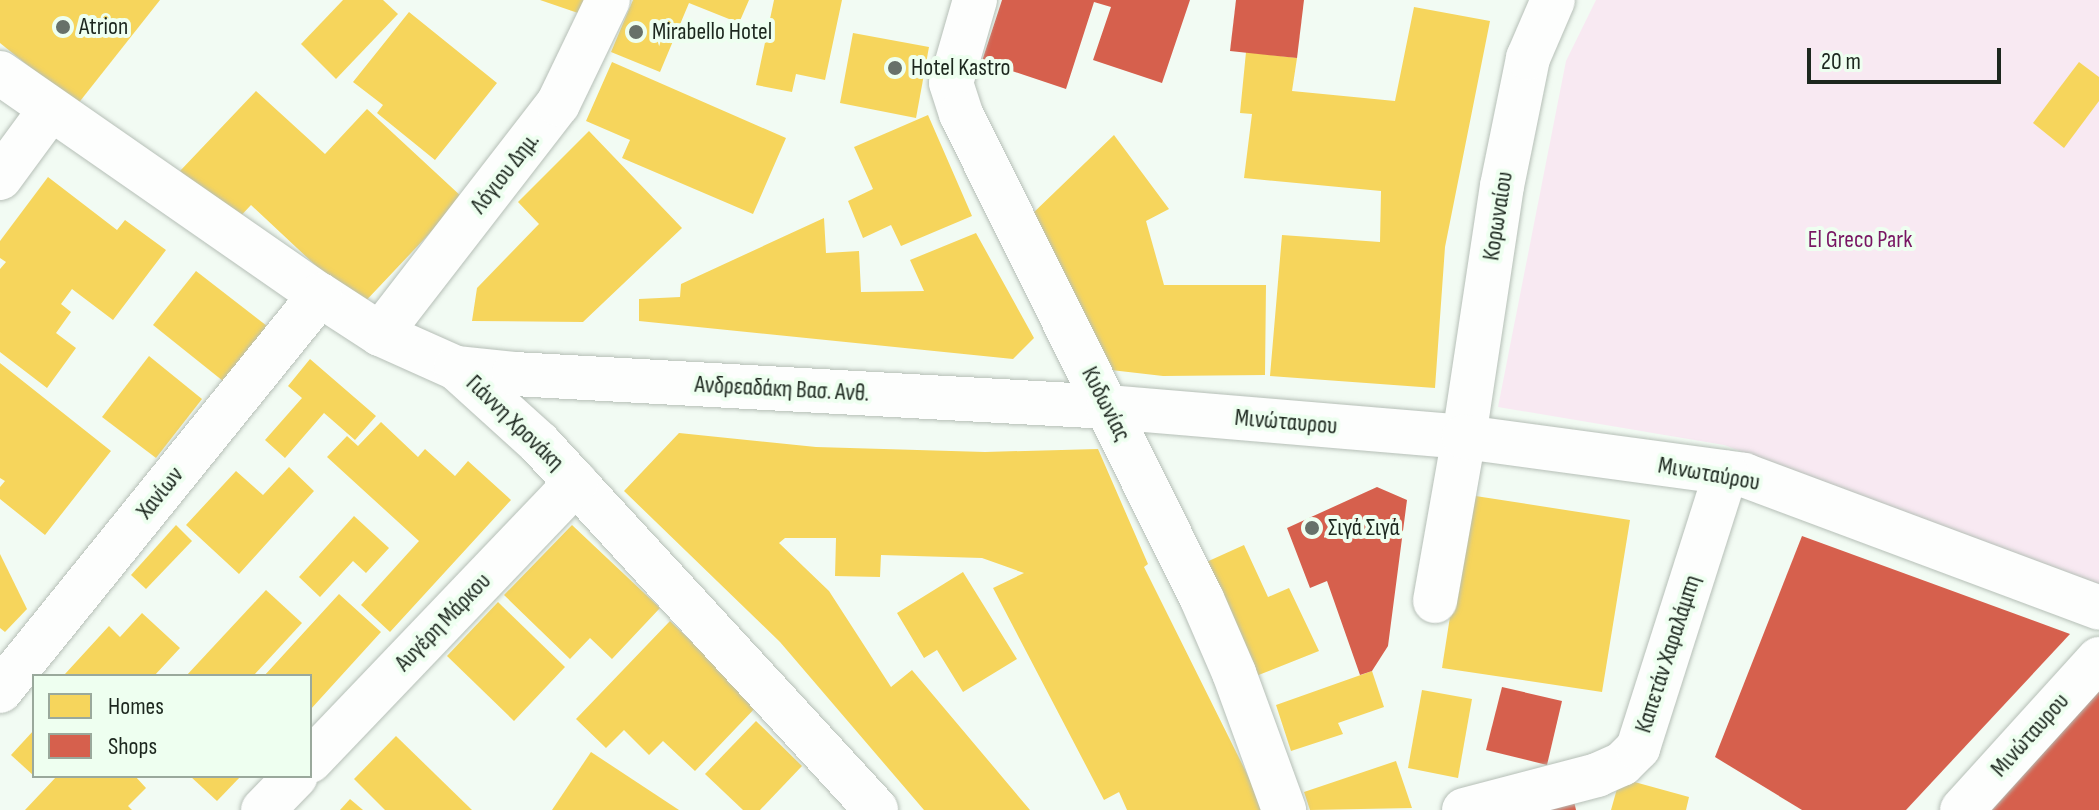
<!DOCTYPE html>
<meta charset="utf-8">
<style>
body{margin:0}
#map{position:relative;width:2099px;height:810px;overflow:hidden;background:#f2fbf3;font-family:"Sofia Sans Condensed",sans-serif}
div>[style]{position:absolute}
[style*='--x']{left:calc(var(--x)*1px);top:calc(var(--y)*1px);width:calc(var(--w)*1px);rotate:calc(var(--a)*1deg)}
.green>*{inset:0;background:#f8e9f2}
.homes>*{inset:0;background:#f6d55c}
.shops>*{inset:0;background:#d6604d}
.roads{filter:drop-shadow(0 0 2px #b6bfb7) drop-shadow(0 0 2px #b6bfb7)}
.minor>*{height:44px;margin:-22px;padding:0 22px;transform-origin:22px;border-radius:22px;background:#fdfefd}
.dots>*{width:22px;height:22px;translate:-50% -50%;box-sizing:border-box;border:4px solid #eefff0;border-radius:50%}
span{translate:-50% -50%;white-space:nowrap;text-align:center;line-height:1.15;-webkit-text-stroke:8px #eefff0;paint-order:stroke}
.poi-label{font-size:24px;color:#1c271e}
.left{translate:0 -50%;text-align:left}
.street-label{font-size:24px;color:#1c271e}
.park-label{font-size:24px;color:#781663}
.legend{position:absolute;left:32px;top:674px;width:280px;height:104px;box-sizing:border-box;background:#eefff0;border:2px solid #9aa99c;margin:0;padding:10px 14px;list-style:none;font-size:24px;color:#1c271e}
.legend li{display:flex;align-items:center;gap:16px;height:40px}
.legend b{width:40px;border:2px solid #9aa99c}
.scale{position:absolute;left:1807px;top:48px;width:194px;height:36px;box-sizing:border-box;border:4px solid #1c271e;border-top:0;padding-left:10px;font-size:24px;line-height:28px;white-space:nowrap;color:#1c271e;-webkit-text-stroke:6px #eefff0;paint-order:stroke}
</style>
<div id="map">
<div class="green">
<i style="clip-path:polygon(1596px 0,2099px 0,2099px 584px,1724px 445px,1498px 407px,1566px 61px)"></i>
</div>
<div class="homes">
<i style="clip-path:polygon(0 0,160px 0,77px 105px,0 43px)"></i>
<i style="clip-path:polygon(343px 0,383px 0,398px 14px,336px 79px,301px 44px)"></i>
<i style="clip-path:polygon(540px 0,585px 0,578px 13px)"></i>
<i style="clip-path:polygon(633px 0,749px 0,739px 23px,689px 3px,660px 72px,611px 52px)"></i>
<i style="clip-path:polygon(774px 0,842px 0,825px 80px,796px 74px,792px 92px,756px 85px)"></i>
<i style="clip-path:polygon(1414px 7px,1490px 21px,1445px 247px,1435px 388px,1270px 376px,1282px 235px,1380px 242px,1381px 191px,1244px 178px,1252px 114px,1240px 113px,1246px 52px,1297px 58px,1292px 91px,1395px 101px)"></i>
<i style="clip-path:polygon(409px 12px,497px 83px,435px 160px,377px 113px,383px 105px,353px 82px)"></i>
<i style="clip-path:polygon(853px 33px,929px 47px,916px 118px,840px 103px)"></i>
<i style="clip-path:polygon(612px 62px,786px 138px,753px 214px,622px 158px,630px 140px,586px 121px)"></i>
<i style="clip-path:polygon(2079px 62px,2099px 77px,2099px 101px,2064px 148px,2033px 123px)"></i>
<i style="clip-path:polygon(256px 91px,325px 154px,367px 109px,463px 198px,360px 307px,251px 205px,235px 222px,180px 171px)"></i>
<i style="clip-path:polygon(928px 115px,972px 216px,901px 246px,891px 225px,863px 238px,848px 201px,873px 189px,854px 147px)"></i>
<i style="clip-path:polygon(589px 131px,682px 228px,583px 322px,472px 321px,477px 288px,539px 224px,518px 202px)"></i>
<i style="clip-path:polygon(1114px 135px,1169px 209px,1146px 221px,1164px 285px,1266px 285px,1265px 375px,1163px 376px,1111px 370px,1030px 216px)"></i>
<i style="clip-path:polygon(48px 177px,117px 230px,125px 220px,166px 250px,113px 320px,72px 289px,61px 304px,71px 312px,56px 333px,76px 348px,47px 388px,0 352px,0 269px,6px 262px,0 258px,0 241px)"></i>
<i style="clip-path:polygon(824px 218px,826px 253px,859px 251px,861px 292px,924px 291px,910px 260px,976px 233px,1034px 338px,1013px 359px,639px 321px,639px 299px,680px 297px,681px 284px)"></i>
<i style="clip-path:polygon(196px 271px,267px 326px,223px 381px,153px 325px)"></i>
<i style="clip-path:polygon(149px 356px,202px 399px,156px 458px,102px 417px)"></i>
<i style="clip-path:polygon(310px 359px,376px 416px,355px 440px,324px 413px,285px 458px,265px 440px,302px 398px,288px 386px)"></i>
<i style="clip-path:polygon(0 363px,111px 451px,45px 535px,0 499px,0 487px,5px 481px,0 478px)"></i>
<i style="clip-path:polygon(381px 422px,418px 457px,425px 449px,455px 476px,468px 461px,511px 500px,390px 632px,361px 605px,419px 541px,327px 457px,347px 436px,358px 446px)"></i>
<i style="clip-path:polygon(679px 433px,816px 447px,985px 452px,1098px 449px,1148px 564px,1144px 567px,1265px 810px,1127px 810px,1119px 792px,1104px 800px,993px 588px,1024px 573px,982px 558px,881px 555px,880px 577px,835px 576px,836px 538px,785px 538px,779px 543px,829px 591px,891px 687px,912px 670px,1030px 810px,924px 810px,780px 642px,624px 491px)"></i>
<i style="clip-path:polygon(289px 467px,314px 491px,239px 574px,186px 525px,236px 471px,263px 495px)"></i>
<i style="clip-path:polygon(1469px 495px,1630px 520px,1602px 692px,1442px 668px)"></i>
<i style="clip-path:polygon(354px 516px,389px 548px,366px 573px,353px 561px,320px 597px,299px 577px)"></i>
<i style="clip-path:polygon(176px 525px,192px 541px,146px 589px,131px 575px)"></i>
<i style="clip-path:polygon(572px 525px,660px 608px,612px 659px,590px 638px,570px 659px,504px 595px)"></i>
<i style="clip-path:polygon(1244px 545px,1268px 597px,1289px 588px,1319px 651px,1256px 676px,1202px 564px)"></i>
<i style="clip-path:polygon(0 554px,27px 609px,5px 632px,0 628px)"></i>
<i style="clip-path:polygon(963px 572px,1017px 659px,963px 692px,937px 650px,924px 658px,897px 613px)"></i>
<i style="clip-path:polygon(266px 590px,302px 623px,253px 676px,186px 676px)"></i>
<i style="clip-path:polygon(339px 594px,381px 632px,310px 710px,310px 676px,264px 676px)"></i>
<i style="clip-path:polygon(498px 602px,565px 667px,514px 721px,447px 656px)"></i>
<i style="clip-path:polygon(142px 613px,180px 648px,154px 676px,65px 674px,109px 626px,120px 637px)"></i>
<i style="clip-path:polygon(670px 621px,758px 705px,695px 771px,663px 741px,649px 755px,624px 730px,606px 748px,576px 719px)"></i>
<i style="clip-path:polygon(1372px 671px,1384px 707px,1338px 723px,1343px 734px,1291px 751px,1276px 705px)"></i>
<i style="clip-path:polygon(1422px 690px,1472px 699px,1458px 778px,1408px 768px)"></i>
<i style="clip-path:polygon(756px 721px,802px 766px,760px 810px,743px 810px,705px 774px)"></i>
<i style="clip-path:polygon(34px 730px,34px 776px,11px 755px)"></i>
<i style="clip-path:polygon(396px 736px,472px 810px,385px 810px,354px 779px)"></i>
<i style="clip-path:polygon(591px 752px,679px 810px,552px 810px)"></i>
<i style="clip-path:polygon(1396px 761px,1412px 808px,1310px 810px,1304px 792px)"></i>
<i style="clip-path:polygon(57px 776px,135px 776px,146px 788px,128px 806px,132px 810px,25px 810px)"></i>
<i style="clip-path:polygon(190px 776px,241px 776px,217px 801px)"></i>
<i style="clip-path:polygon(1620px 778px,1689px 797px,1686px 810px,1611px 810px)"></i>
<i style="clip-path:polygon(350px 799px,363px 810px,340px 810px)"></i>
</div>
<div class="shops">
<i style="clip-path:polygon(1002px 0,1190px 0,1162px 83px,1093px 60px,1111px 7px,1094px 2px,1066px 89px,982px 61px)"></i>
<i style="clip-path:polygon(1236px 0,1304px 0,1297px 58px,1230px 51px)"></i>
<i style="clip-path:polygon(1377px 487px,1407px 500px,1388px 646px,1372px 671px,1360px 675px,1327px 581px,1310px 588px,1287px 528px)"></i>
<i style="clip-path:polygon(1802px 536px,2070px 634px,1906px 810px,1802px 810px,1715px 757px)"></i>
<i style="clip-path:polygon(1502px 687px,1562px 701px,1547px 765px,1486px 750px)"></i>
<i style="clip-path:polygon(2099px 691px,2099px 810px,1992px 810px)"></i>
<i style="clip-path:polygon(1573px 797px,1576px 810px,1532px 810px)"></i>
</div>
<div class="roads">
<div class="minor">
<i style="--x:975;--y:0;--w:86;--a:106.1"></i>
<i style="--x:951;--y:83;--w:33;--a:72"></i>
<i style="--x:961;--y:114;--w:542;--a:63.58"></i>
<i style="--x:1202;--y:599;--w:81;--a:66.6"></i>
<i style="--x:1234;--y:673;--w:146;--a:69.9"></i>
<i style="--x:0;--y:73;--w:389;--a:34.8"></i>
<i style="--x:320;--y:295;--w:72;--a:33"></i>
<i style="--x:380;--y:334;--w:83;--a:24.1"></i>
<i style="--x:456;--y:368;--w:112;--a:42.1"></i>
<i style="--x:539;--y:443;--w:498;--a:47.4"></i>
<i style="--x:0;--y:178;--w:84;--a:-53.7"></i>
<i style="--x:380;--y:334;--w:291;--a:-52.3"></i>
<i style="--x:558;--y:104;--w:115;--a:-64.3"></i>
<i style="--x:456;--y:368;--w:58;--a:5.9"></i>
<i style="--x:514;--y:374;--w:595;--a:3.18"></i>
<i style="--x:1108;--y:407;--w:357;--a:4.8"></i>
<i style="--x:1464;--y:437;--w:254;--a:-81.4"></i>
<i style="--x:1502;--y:186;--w:131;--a:-78.5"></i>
<i style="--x:1528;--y:58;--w:63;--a:-66.7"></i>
<i style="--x:1435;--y:601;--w:167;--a:-80"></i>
<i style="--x:1464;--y:437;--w:283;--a:7.7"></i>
<i style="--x:1744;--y:475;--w:379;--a:20.5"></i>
<i style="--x:0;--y:691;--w:509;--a:-51.06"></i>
<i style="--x:310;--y:761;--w:385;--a:-46.3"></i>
<i style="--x:263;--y:810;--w:47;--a:-45.9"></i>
<i style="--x:1464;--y:810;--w:138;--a:-14.7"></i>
<i style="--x:1597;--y:775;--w:27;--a:-24"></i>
<i style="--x:1622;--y:764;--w:23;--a:-45"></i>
<i style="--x:1638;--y:748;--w:289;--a:-72.3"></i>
<i style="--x:1962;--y:810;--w:204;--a:-47.8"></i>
</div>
</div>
<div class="dots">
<i style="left:63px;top:27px;background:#677169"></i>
<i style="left:636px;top:32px;background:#677169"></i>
<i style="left:895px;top:68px;background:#677169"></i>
<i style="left:1312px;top:528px;background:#677169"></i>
</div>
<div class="poi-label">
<span class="left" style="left:79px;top:27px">Atrion</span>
<span class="left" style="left:652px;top:32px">Mirabello Hotel</span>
<span class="left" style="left:911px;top:68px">Hotel Kastro</span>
<span class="left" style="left:1328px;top:528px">Σιγά Σιγά</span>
</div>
<div class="street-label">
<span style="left:505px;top:173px;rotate:-52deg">Λόγιου Δημ.</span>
<span style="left:1498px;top:216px;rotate:-81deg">Κορωναίου</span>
<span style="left:782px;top:389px;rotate:3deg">Ανδρεαδάκη Βασ. Ανθ.</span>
<span style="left:1106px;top:404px;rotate:63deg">Κυδωνίας</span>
<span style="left:1286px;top:422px;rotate:5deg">Μινώταυρου</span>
<span style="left:515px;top:423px;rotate:44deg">Γιάννη Χρονάκη</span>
<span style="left:1709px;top:474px;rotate:10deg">Μινωταύρου</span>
<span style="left:160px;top:493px;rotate:-51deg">Χανίων</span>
<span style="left:443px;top:622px;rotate:-46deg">Αυγέρη Μάρκου</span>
<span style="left:1668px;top:654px;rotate:-72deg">Καπετάν Χαραλάμπη</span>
<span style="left:2030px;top:735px;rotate:-48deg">Μινώταυρου</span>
</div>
<div class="park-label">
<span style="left:1860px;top:240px">El Greco Park</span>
</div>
<ul class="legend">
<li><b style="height:22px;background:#f6d55c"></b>Homes</li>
<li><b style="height:22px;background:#d6604d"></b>Shops</li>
</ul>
<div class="scale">20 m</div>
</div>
